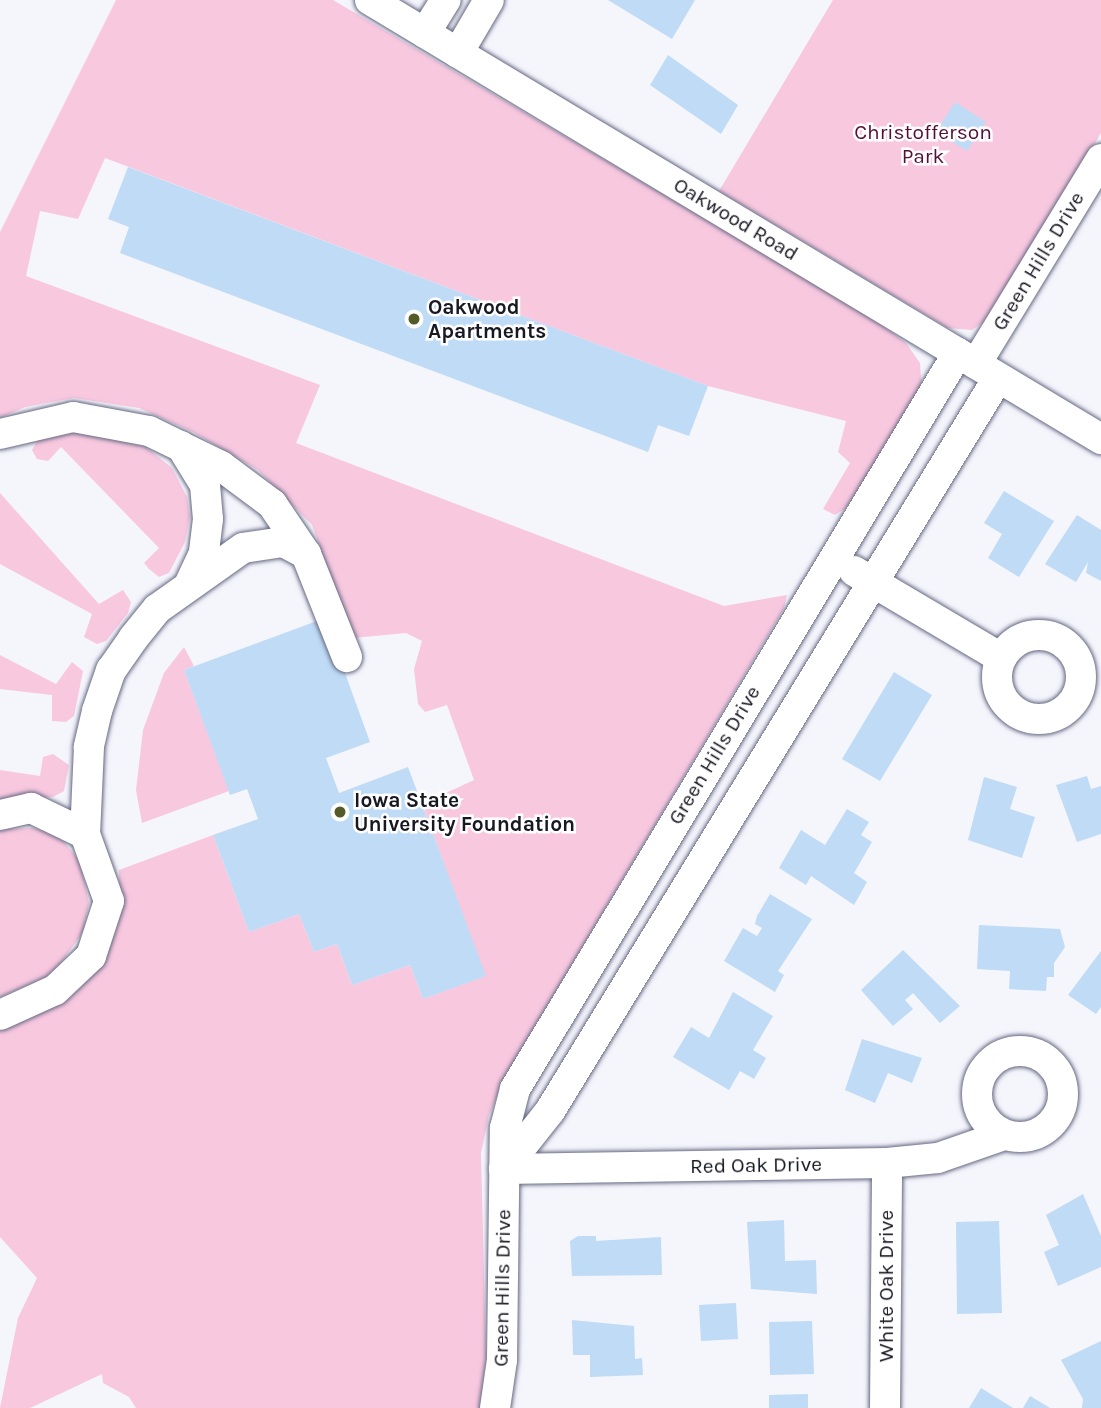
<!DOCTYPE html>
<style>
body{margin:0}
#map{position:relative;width:1101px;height:1408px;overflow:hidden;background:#f5f5fc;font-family:Karla,sans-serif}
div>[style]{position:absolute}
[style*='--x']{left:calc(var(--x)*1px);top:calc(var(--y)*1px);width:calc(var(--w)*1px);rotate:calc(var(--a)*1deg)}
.green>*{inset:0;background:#f8c8df}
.building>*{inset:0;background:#bfdbf6}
.roads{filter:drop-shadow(0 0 2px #656883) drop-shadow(0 0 2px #656883)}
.minor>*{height:30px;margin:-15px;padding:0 15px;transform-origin:15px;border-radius:15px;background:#fff}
.minor>.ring{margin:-15px;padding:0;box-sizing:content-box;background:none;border:30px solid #fff;border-radius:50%}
.dots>*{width:19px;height:19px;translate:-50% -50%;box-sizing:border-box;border:4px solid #fff;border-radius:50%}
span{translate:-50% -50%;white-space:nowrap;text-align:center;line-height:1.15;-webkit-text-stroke:5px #fff;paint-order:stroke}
.park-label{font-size:21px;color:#540e39}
.street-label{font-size:21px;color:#181823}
.poi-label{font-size:21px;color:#181823;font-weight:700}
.left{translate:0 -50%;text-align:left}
</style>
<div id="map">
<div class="green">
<i style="clip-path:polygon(116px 0,333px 0,870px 316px,906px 343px,920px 363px,922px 391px,846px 508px,835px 515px,823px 509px,850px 463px,838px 452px,846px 421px,708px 386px,105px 158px,78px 219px,40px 211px,26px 276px,320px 385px,296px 443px,724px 606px,787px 595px,784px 608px,506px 1075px,489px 1115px,481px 1153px,486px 1355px,481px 1408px,136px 1408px,129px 1397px,103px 1383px,102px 1374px,30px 1408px,0 1408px,18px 1318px,37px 1278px,0 1237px,0 1031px,70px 998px,100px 967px,120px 912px,119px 870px,213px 835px,249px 932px,299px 914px,314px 952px,337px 944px,352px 985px,410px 965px,423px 999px,485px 976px,422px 804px,474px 780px,447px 705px,425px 712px,418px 704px,414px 669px,422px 641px,406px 633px,353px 638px,312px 525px,258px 470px,193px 432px,139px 408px,74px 398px,25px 407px,0 418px,0 232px)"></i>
<i style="clip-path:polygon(833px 0,1101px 0,1101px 133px,991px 317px,972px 330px,948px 328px,719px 191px)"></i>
<i style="clip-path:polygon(81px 432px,146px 447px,172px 468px,187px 497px,190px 517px,185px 542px,169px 573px,159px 577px,149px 569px,144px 563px,159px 548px,61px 447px,48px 461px,37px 459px,32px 450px,39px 438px)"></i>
<i style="clip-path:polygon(0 493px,99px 604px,123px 590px,131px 602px,128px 613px,106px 641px,97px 644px,84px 637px,92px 614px,0 564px)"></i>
<i style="clip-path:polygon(184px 647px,194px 666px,184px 670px,229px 791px,142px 823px,136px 790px,143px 730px,164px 673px)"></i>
<i style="clip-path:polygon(0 655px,56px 684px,72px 662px,83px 671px,74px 716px,66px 722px,52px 721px,52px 695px,0 689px)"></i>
<i style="clip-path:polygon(53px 754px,69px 765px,64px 791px,53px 797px,0 800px,0 770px,40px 776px,43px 757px)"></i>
<i style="clip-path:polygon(32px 828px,57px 834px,80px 861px,89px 903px,83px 932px,53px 974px,0 997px,0 829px)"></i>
</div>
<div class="building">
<i style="clip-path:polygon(608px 0,695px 0,672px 39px)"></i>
<i style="clip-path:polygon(668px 55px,738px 105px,721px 134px,650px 85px)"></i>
<i style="clip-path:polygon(955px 102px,986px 122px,967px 151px,936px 132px)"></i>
<i style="clip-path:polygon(128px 167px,708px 386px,689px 436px,658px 425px,648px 452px,120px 253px,129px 227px,108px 219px)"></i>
<i style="clip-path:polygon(1004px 491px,1054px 521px,1019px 577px,988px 558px,1002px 534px,984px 523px)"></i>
<i style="clip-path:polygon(1077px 515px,1101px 530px,1101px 581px,1086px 573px,1088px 562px,1076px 582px,1045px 564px)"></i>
<i style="clip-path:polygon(325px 618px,370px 742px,326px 758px,339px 793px,408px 767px,486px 976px,423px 999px,410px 965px,352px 985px,337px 944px,314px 952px,299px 914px,249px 932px,213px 835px,258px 819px,247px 789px,230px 795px,184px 670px)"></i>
<i style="clip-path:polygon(894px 672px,932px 695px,880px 781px,842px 759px)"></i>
<i style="clip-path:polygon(1087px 776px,1091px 789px,1101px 786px,1101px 834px,1077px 842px,1056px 785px)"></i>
<i style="clip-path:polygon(984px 777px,1017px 787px,1010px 809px,1035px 817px,1022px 858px,968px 840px)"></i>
<i style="clip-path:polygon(847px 809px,869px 822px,861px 835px,872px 842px,854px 873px,867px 882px,854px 905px,811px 876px,806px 885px,779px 868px,801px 830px,825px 845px)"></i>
<i style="clip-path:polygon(770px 894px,812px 919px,778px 971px,784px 975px,775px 992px,724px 961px,743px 928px,757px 936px,762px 928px,755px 924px,757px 916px)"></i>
<i style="clip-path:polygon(979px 925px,1060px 929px,1065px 947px,1054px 963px,1054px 977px,1047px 977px,1046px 991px,1009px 989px,1010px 971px,977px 969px)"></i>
<i style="clip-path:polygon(903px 950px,960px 1006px,940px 1023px,913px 993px,905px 1000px,913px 1009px,893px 1026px,861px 990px)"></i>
<i style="clip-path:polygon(1101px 951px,1101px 1007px,1096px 1014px,1068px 995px)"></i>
<i style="clip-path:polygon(733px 992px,773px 1016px,753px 1050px,766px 1058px,754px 1079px,740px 1071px,729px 1090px,673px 1057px,691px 1027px,709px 1038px)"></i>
<i style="clip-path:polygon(862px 1039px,922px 1058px,912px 1083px,888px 1073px,875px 1103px,845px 1090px)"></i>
<i style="clip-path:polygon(1083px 1194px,1101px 1236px,1101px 1267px,1058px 1286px,1044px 1252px,1059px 1245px,1046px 1215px)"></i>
<i style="clip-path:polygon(784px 1220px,785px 1261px,816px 1260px,817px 1294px,751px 1289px,747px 1222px)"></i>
<i style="clip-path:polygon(999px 1221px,1002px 1313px,957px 1314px,956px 1222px)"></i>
<i style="clip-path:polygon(578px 1236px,596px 1236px,596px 1241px,661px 1237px,662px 1275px,572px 1276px,570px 1241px)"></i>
<i style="clip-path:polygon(736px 1303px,738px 1339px,701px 1341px,699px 1305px)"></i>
<i style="clip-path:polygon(572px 1320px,634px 1326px,635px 1359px,642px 1358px,643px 1375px,590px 1377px,590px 1355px,573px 1355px)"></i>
<i style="clip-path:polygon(812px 1321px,814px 1374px,770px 1375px,769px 1322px)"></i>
<i style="clip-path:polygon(1101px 1341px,1101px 1408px,1082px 1408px,1083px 1399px,1061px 1360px)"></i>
<i style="clip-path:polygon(981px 1388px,1013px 1408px,969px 1408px)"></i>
<i style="clip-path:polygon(808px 1394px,808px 1408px,769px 1408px,769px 1395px)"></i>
<i style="clip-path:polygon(1030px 1396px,1050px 1408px,1023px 1408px)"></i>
</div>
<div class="roads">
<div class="minor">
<i style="--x:370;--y:0;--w:853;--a:30.99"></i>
<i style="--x:425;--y:33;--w:39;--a:-58"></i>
<i style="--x:458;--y:53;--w:61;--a:-59.7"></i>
<i style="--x:976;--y:364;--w:240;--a:-58.6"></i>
<i style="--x:0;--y:434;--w:75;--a:-13.1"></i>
<i style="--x:73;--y:417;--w:77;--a:10.4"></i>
<i style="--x:149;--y:431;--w:80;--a:25.9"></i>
<i style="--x:221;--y:466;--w:64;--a:36.7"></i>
<i style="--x:272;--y:504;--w:60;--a:55.8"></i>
<i style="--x:306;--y:554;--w:26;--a:-152"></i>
<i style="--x:283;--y:542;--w:40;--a:171.5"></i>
<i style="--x:243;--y:548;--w:105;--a:144.7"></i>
<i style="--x:157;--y:609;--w:38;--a:129"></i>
<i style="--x:133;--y:639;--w:38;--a:125"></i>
<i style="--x:111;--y:670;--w:43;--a:108.9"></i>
<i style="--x:97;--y:711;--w:37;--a:103"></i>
<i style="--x:89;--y:747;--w:87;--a:92.6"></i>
<i style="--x:181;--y:446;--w:46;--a:58.4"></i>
<i style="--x:205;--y:485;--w:34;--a:85"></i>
<i style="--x:208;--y:519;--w:34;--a:97"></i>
<i style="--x:204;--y:553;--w:33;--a:115"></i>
<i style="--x:306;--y:554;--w:111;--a:68.3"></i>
<i style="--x:854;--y:571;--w:171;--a:30.6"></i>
<i class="ring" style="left:997px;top:635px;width:54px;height:54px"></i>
<i style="--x:0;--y:815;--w:32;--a:-13"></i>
<i style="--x:31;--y:808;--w:60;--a:25.7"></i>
<i style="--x:85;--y:834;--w:71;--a:70.3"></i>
<i style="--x:109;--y:901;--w:58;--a:108.1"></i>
<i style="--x:91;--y:956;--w:50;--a:136.6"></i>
<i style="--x:55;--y:990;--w:60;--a:155.6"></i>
<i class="ring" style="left:977px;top:1051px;width:56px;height:56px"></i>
<i style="--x:504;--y:1169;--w:74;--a:-51.6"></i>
<i style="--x:550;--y:1111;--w:859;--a:-58.57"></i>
<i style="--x:504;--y:1169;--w:383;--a:-0.9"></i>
<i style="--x:887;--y:1163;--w:51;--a:-5.6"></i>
<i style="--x:938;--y:1158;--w:70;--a:-19.2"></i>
<i style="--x:495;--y:1408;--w:49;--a:-81.7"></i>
<i style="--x:502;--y:1360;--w:232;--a:-89.3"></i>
<i style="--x:505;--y:1128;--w:40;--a:-75.6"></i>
<i style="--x:515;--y:1089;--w:859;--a:-58.96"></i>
<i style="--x:885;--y:1408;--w:245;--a:-89.5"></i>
</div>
</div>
<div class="dots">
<i style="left:414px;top:319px;background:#545a28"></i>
<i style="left:340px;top:812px;background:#545a28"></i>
</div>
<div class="park-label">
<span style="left:923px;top:144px">Christofferson<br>Park</span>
</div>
<div class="street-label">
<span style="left:736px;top:219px;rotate:31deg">Oakwood Road</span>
<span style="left:1038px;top:261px;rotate:-59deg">Green Hills Drive</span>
<span style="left:714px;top:755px;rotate:-59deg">Green Hills Drive</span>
<span style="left:756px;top:1165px;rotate:-1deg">Red Oak Drive</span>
<span style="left:886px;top:1286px;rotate:-90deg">White Oak Drive</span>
<span style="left:502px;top:1288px;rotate:-89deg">Green Hills Drive</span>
</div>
<div class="poi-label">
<span class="left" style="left:428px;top:319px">Oakwood<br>Apartments</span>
<span class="left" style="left:354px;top:812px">Iowa State<br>University Foundation</span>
</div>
</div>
